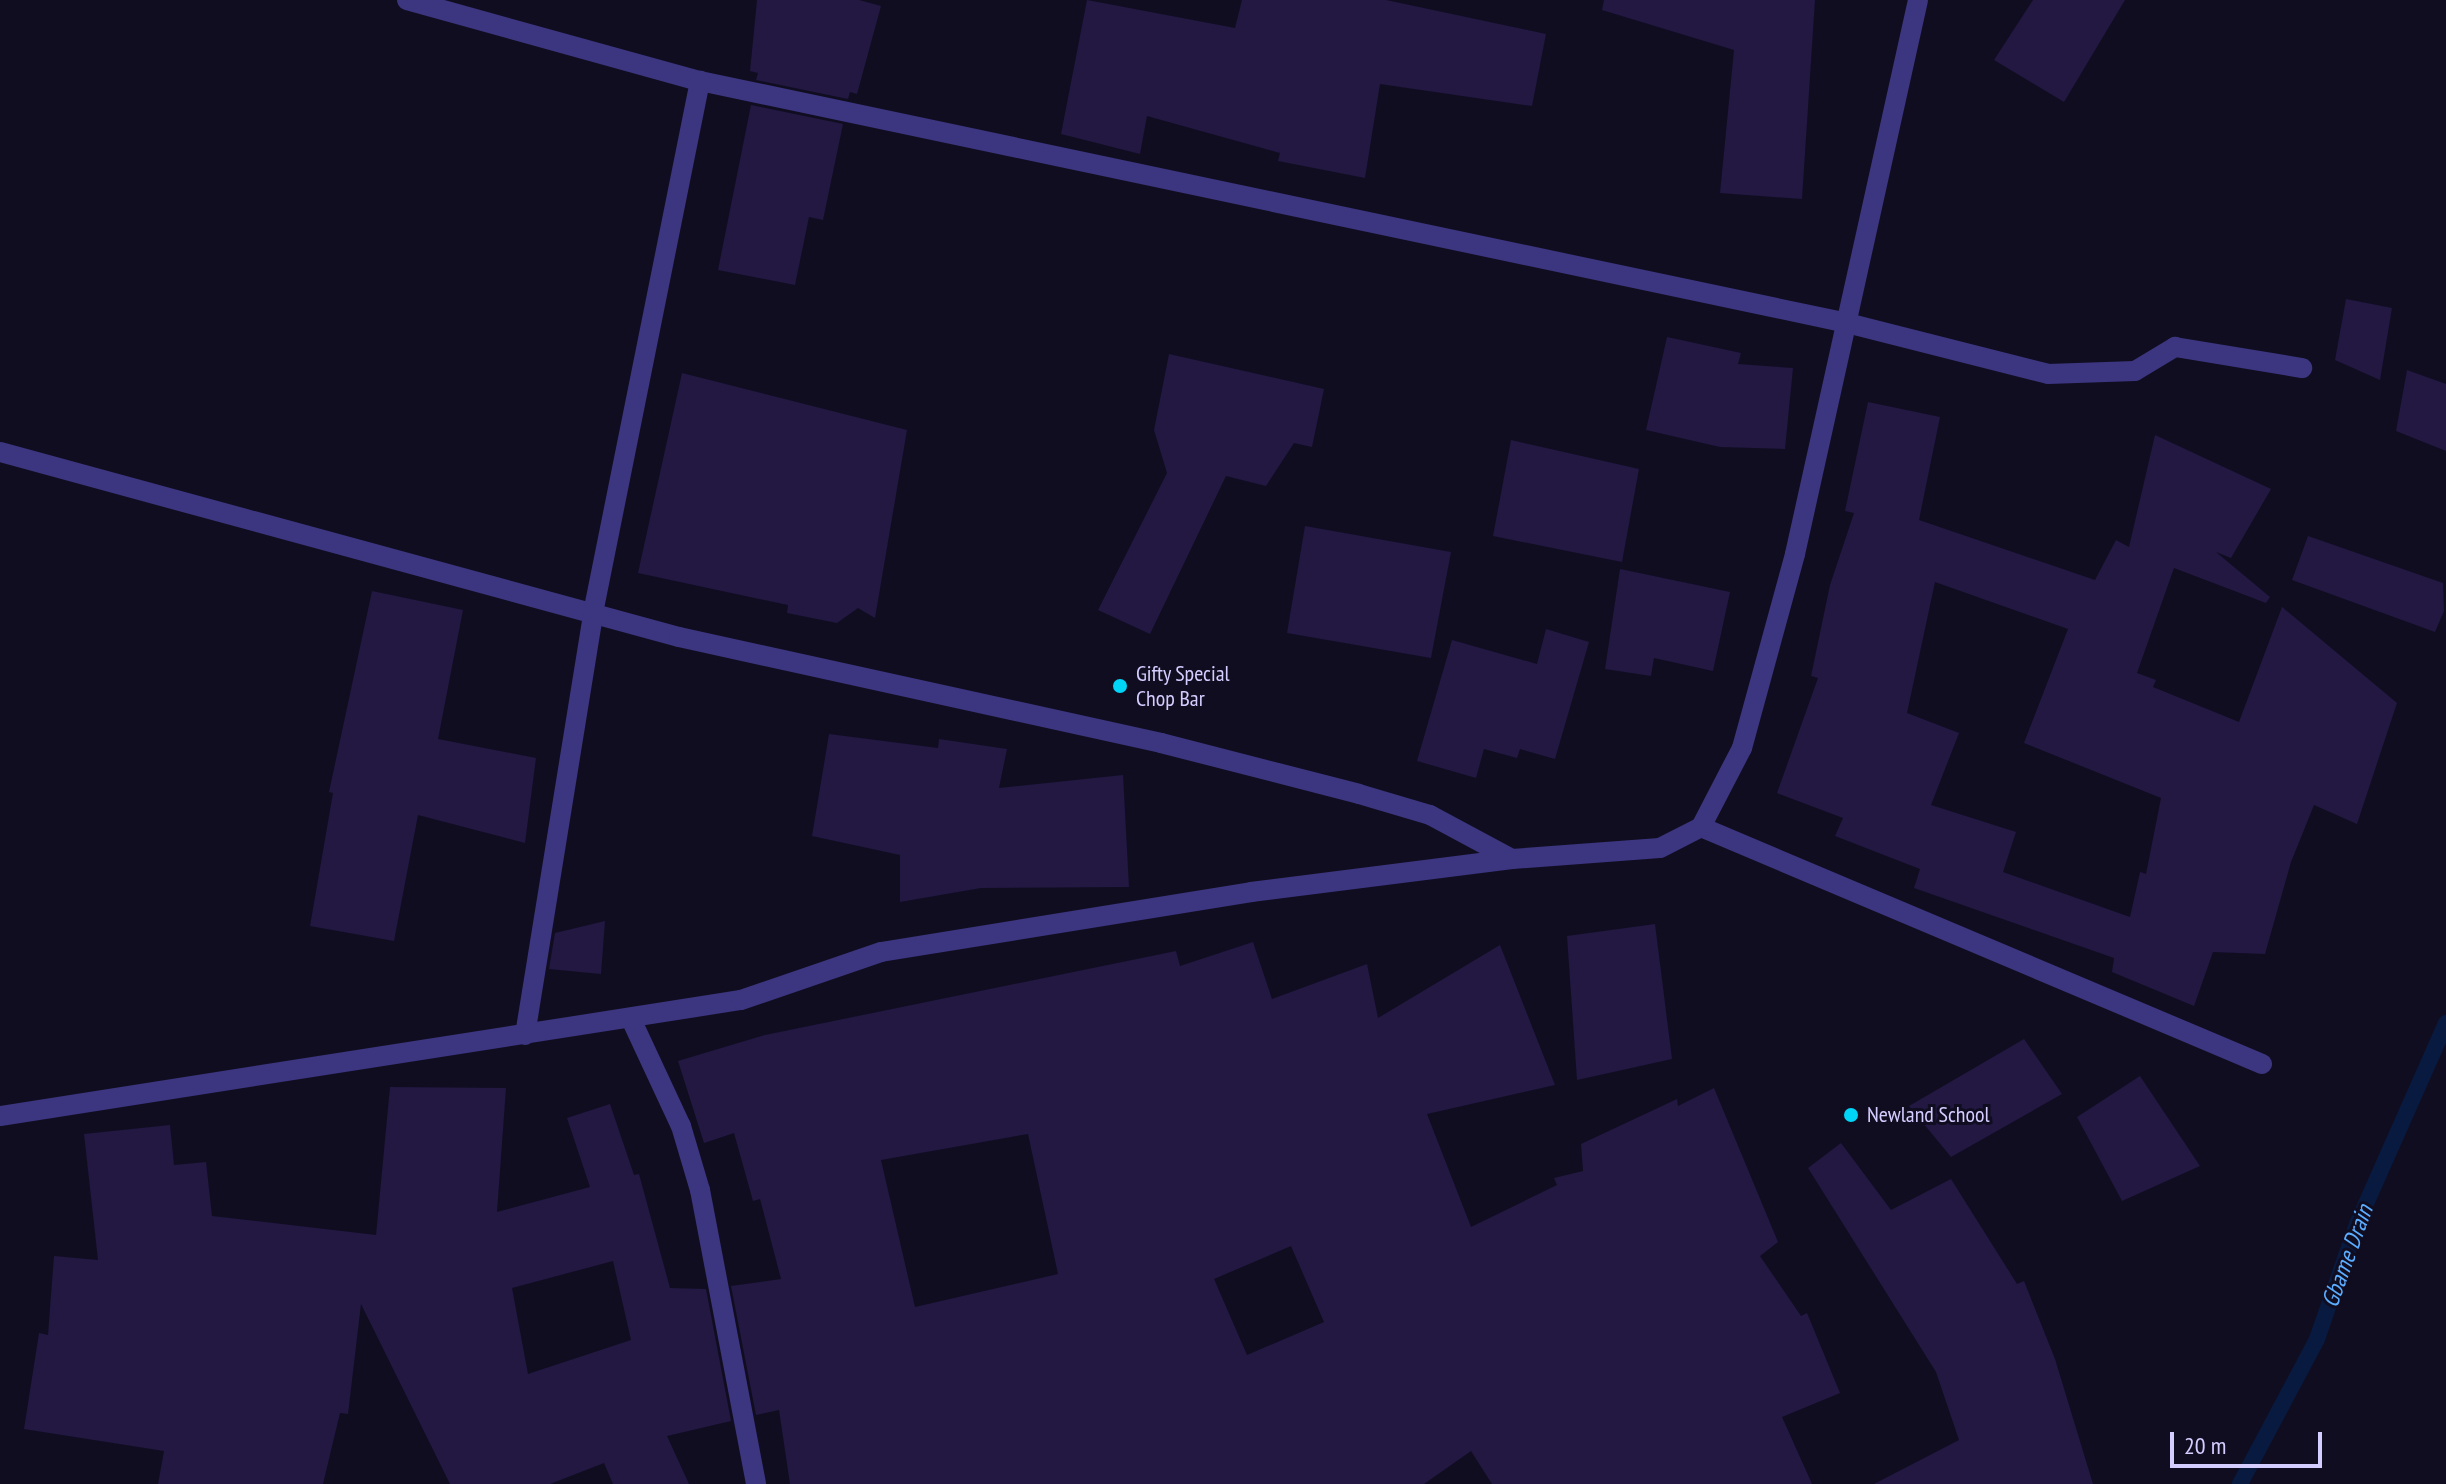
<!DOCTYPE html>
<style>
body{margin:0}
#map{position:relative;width:2446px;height:1484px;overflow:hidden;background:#110d21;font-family:"PT Sans Narrow",sans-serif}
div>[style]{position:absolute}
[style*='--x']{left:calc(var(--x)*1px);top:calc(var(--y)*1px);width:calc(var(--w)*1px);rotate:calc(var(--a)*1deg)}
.stream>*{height:16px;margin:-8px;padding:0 8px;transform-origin:8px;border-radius:8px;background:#081a3f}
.building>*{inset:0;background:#221842}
.minor>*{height:20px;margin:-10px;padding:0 10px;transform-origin:10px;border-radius:10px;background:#3c3681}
.dots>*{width:22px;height:22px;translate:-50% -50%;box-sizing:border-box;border:4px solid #110d21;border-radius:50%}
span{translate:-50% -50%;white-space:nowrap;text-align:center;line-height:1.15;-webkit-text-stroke:6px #110d21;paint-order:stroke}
.poi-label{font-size:22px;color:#d4cdff}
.left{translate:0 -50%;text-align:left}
.water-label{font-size:24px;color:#5badff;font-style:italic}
.scale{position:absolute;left:2170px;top:1432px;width:152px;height:36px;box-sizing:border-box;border:4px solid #d4cdff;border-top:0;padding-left:10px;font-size:24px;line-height:28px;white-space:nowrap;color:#d4cdff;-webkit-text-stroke:6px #110d21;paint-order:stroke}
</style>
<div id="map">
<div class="stream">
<i style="--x:2240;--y:1484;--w:164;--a:-62"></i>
<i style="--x:2317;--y:1339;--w:122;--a:-70.8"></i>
<i style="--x:2357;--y:1224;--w:220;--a:-66.1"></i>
</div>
<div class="building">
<i style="clip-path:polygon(757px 0,859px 0,881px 6px,857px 94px,850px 92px,848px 99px,756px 80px,758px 73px,750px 71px)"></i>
<i style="clip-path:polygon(1087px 0,1235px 28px,1242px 0,1386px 0,1546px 34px,1532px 106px,1380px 84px,1365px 178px,1278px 161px,1280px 153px,1147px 116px,1140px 154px,1061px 134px)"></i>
<i style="clip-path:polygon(1604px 0,1815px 0,1802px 199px,1720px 193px,1734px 50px,1602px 10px)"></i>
<i style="clip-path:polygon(2033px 0,2125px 0,2064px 102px,1994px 60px)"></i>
<i style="clip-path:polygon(751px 105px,843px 124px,823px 220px,809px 217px,795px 285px,718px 270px)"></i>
<i style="clip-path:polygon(2346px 299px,2392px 308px,2380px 380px,2335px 360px)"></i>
<i style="clip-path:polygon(1667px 337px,1741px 353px,1738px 364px,1793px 368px,1785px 449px,1720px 447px,1646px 430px)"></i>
<i style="clip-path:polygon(1169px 354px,1324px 389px,1312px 447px,1294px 443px,1266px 486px,1226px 476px,1150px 634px,1098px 610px,1167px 473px,1154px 430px)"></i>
<i style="clip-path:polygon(2407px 370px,2446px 384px,2446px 451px,2396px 431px)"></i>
<i style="clip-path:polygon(682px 373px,907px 430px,875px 618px,858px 608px,837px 623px,787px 613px,788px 605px,638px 573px)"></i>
<i style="clip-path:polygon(evenodd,1868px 402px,1940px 417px,1919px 520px,2095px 580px,2116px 540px,2129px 547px,2155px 435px,2271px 489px,2231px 558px,2216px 552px,2270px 597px,2266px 603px,2174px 568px,2137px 673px,2156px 680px,2153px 687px,2239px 722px,2282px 607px,2397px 703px,2357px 824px,2314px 805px,2291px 862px,2265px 954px,2213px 952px,2194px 1006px,2112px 972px,2114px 958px,1914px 888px,1920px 869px,1835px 836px,1843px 818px,1777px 793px,1818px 678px,1811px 676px,1830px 585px,1854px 513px,1845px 511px,1868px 402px,1935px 582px,2068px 629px,2024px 743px,2161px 798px,2146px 874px,2140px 872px,2130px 917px,2003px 872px,2016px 832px,1931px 805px,1959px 733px,1907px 713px,1935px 582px)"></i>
<i style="clip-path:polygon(1511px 440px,1639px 469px,1622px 562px,1493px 536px)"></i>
<i style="clip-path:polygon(1305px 526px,1451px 552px,1431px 658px,1287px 633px)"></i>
<i style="clip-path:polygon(2308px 536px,2443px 583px,2444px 611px,2435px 632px,2292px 580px)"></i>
<i style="clip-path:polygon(1620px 569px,1730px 592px,1713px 671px,1654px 658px,1651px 676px,1605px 669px)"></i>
<i style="clip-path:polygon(372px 591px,463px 610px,438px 739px,536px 758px,525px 843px,418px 815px,394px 941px,310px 926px,333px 793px,329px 792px)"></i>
<i style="clip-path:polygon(1546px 629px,1589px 642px,1555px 759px,1520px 749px,1517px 758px,1484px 749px,1476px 778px,1417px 761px,1452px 640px,1537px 664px)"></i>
<i style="clip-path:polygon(829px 734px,938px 748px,939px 739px,1007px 749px,999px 788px,1123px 775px,1129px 887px,981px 888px,900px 902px,900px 855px,812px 836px)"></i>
<i style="clip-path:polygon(605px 921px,601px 974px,549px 969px,555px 933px)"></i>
<i style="clip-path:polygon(1655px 924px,1672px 1059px,1577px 1080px,1567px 936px)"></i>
<i style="clip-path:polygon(evenodd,1253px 942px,1272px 999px,1367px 964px,1378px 1018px,1500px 945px,1555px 1085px,1427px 1114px,1471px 1227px,1557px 1185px,1554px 1178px,1583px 1171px,1581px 1144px,1677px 1099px,1678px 1106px,1714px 1088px,1778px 1242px,1760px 1256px,1801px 1316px,1807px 1313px,1840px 1393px,1782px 1417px,1812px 1484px,1492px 1484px,1471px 1451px,1424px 1484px,790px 1484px,779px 1410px,756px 1415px,731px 1286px,781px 1279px,760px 1199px,753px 1201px,734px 1133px,704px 1143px,678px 1061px,765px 1035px,1176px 951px,1180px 966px,1253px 942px,1028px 1134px,1058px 1274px,915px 1307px,881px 1160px,1028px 1134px,1253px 942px,1291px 1246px,1324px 1322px,1247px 1355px,1214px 1279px,1291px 1246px)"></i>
<i style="clip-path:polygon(2024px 1039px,2062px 1094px,1951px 1157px,1909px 1106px)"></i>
<i style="clip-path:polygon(2140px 1076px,2200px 1166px,2122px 1201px,2077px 1117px)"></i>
<i style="clip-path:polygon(evenodd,390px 1087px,506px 1088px,497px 1212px,590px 1187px,567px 1118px,610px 1104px,634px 1175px,639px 1174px,670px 1288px,706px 1289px,731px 1421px,667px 1436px,689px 1484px,613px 1484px,604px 1463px,550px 1484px,450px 1484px,361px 1304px,348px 1414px,340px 1413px,323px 1484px,158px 1484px,164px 1451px,24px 1429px,39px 1333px,48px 1335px,54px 1256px,98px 1260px,84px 1134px,170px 1125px,174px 1165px,206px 1162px,212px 1216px,376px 1235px,390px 1087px,613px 1261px,631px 1340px,528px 1374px,512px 1288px,613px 1261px)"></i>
<i style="clip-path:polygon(1841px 1143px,1891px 1210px,1951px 1179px,2017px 1284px,2024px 1281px,2055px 1359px,2093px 1484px,1874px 1484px,1959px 1440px,1936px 1372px,1808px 1168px)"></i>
</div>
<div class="minor">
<i style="--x:407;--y:0;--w:304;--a:15.5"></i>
<i style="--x:700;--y:81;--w:1172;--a:11.91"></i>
<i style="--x:1847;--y:323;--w:207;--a:14.2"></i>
<i style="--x:2048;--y:374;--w:87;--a:-2"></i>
<i style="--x:2135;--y:371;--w:47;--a:-31"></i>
<i style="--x:2175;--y:347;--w:129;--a:9.4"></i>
<i style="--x:0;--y:452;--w:704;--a:15.24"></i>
<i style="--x:679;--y:637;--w:494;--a:12.4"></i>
<i style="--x:1161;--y:743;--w:204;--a:14.4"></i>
<i style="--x:1359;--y:794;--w:74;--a:16.5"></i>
<i style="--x:1430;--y:815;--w:93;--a:28.2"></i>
<i style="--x:1701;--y:827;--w:609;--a:22.9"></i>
<i style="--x:631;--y:1019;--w:118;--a:65"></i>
<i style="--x:681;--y:1126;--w:67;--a:73.5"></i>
<i style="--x:700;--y:1190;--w:299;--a:79.2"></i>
<i style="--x:525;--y:1035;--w:427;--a:-80.8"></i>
<i style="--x:593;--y:613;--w:543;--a:-78.63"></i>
<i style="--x:0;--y:1116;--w:750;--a:-8.9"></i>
<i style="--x:741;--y:1000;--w:148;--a:-18.9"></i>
<i style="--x:881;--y:952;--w:375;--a:-9.2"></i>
<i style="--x:1251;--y:892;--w:263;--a:-7.2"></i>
<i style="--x:1512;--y:859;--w:148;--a:-4.3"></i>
<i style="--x:1660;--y:848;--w:46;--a:-27.1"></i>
<i style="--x:1701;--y:827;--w:89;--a:-62.6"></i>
<i style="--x:1742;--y:748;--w:201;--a:-74.7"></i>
<i style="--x:1795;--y:554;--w:567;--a:-77.48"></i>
</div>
<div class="dots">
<i style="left:1120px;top:686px;background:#00d5f8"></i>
<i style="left:1851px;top:1115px;background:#00d5f8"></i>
</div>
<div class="poi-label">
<span class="left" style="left:1136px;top:686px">Gifty Special<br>Chop Bar</span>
<span class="left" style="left:1867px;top:1115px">Newland School</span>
</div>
<div class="water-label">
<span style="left:2347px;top:1256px;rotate:-70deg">Gbame Drain</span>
</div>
<div class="scale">20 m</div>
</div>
